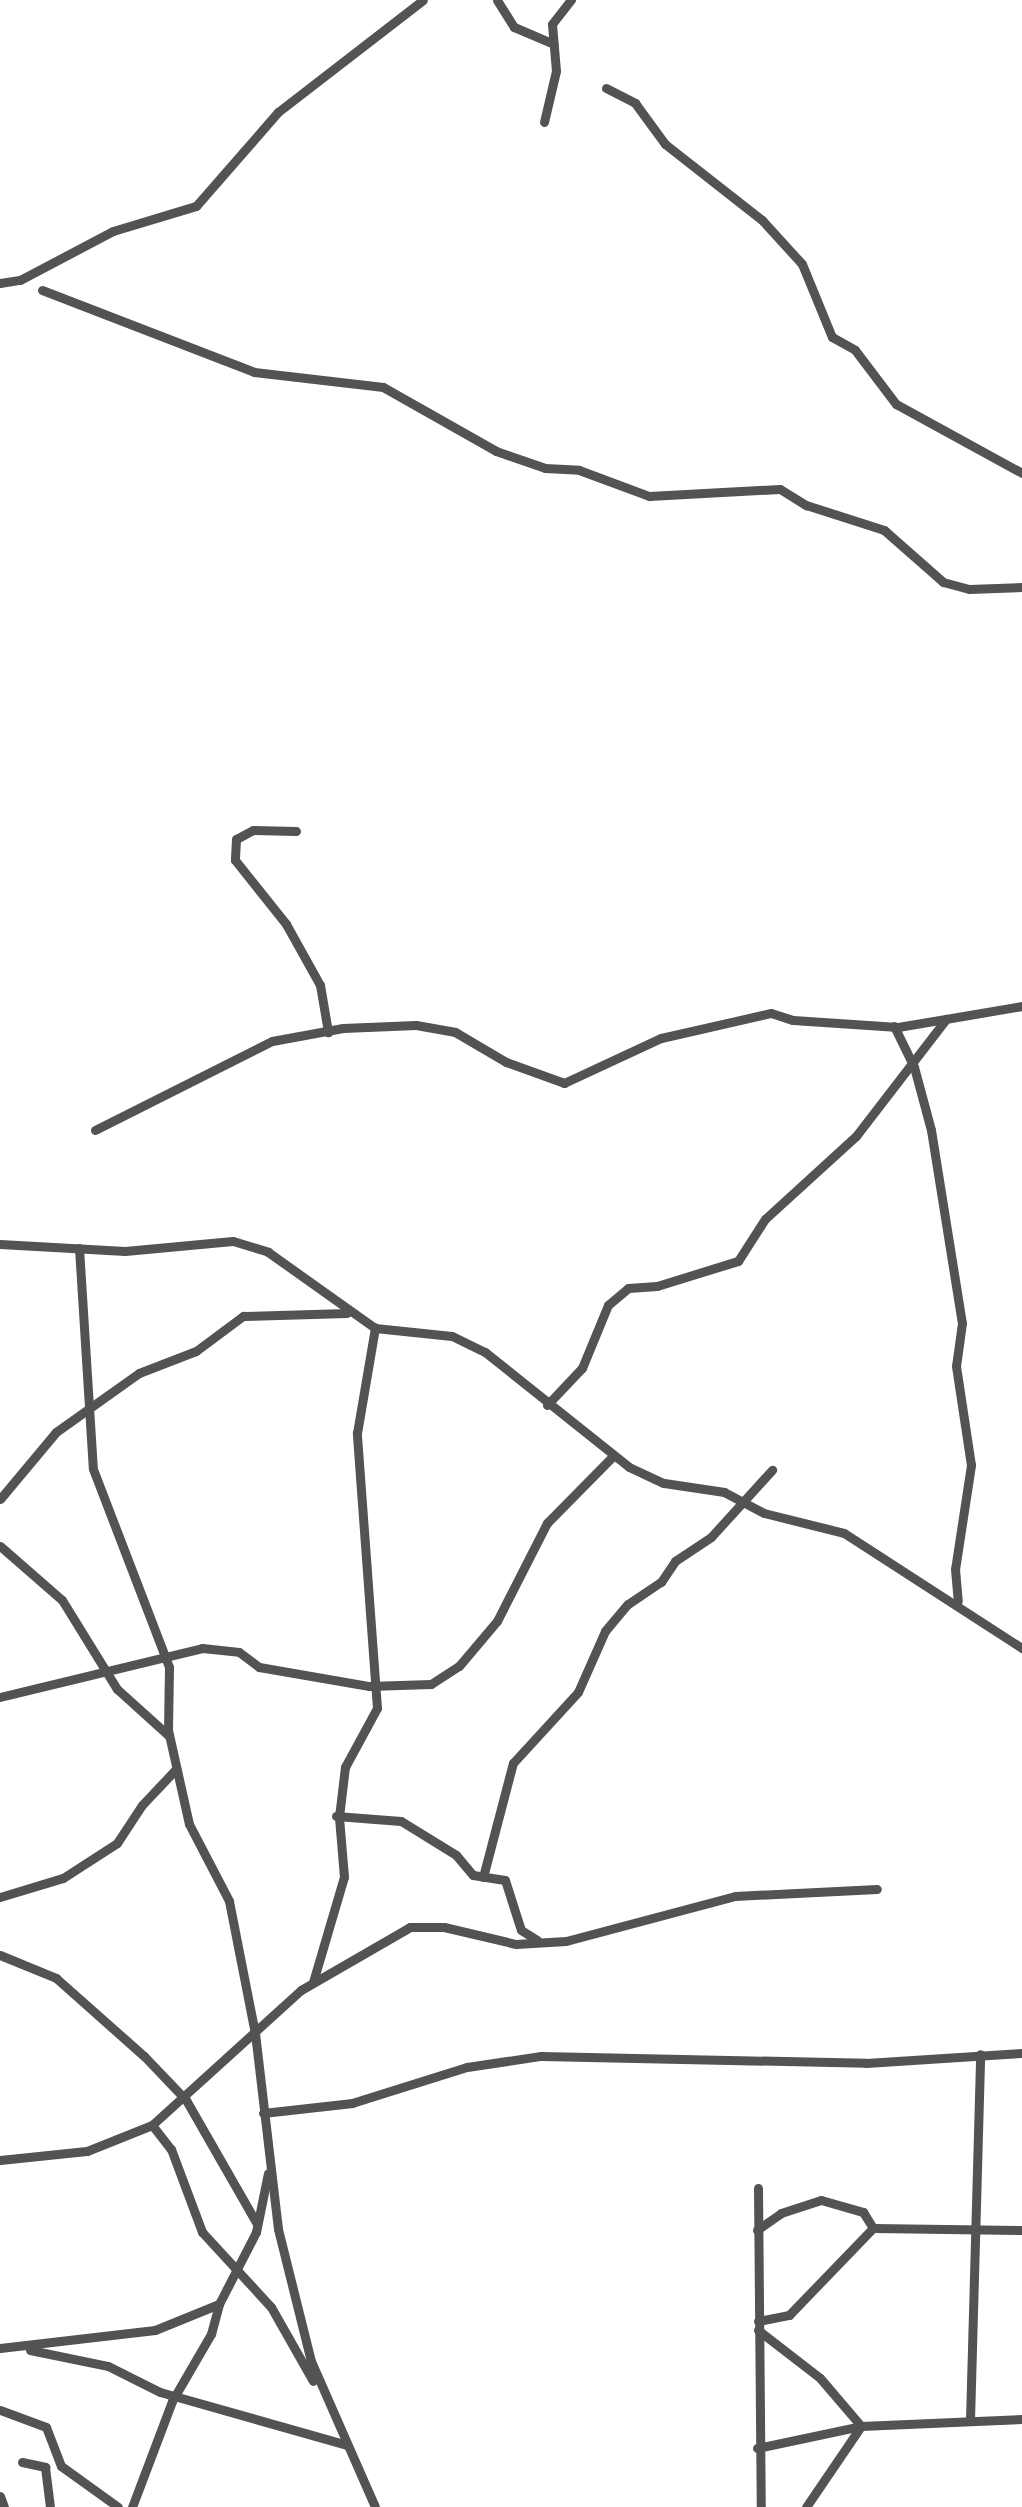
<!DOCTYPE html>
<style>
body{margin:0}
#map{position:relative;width:1022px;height:2507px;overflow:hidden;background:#fff;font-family:"PT Sans Narrow",sans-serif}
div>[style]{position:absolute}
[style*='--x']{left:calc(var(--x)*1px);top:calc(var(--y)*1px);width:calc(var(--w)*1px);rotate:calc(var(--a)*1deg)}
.minor>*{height:9px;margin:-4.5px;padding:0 4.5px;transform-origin:4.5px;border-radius:4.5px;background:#535353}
span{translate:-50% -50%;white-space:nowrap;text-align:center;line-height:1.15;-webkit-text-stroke:10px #fff;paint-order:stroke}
</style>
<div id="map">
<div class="minor">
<i style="--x:497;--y:0;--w:32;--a:58"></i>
<i style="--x:514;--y:27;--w:43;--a:23"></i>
<i style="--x:606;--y:88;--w:33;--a:27"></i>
<i style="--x:635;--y:103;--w:51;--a:53.8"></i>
<i style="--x:665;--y:144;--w:123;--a:38.1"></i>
<i style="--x:762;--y:220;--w:59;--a:47.7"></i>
<i style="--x:802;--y:264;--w:79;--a:67.7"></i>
<i style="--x:832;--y:337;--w:26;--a:29"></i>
<i style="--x:855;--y:350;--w:68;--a:52.8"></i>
<i style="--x:896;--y:404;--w:144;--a:28.7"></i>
<i style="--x:544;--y:122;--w:52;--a:-76.8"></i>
<i style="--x:556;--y:71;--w:47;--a:-94.9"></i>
<i style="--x:552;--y:24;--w:31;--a:-52"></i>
<i style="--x:0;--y:283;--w:20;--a:-9"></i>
<i style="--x:20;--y:280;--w:105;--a:-27.8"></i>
<i style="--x:113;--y:231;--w:87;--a:-16.8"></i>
<i style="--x:196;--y:206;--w:125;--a:-48.9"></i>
<i style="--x:278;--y:112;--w:183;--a:-37.7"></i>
<i style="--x:42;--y:290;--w:227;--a:21.1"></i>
<i style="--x:254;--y:372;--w:130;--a:6.6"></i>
<i style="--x:383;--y:387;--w:130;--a:29.5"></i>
<i style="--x:496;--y:451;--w:52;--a:19.1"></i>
<i style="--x:545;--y:468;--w:34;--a:3"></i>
<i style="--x:579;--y:470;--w:75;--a:20.4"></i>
<i style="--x:649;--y:496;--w:131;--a:-3.1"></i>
<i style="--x:780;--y:489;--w:31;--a:32"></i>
<i style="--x:806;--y:505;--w:82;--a:17.8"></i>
<i style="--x:884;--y:530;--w:79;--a:41.4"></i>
<i style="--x:943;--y:582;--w:27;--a:15"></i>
<i style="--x:969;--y:589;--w:53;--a:-2.2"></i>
<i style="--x:296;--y:831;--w:43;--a:-178.7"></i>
<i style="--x:253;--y:830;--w:19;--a:152"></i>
<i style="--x:236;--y:839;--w:21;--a:93"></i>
<i style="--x:235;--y:860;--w:82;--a:51.4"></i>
<i style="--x:286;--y:924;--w:70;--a:60.9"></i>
<i style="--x:320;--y:985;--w:48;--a:80.3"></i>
<i style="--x:894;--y:1026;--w:46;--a:64"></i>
<i style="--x:914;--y:1067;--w:65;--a:74.9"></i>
<i style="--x:931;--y:1130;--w:195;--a:80.9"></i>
<i style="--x:962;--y:1323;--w:43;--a:97.9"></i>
<i style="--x:956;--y:1366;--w:100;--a:81.4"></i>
<i style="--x:971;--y:1465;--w:105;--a:98.7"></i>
<i style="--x:955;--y:1569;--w:32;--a:85"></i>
<i style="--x:95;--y:1130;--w:198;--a:-26.7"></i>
<i style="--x:272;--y:1041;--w:72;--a:-10.4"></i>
<i style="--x:343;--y:1028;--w:73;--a:-2.4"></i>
<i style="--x:416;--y:1025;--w:40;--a:10"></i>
<i style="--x:455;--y:1032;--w:59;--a:30.5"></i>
<i style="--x:506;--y:1062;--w:62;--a:19.9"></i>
<i style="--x:564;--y:1083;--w:107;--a:-24.9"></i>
<i style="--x:661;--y:1038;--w:113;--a:-12.8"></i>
<i style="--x:771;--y:1013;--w:23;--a:18"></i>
<i style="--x:793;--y:1020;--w:105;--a:3.8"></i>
<i style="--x:898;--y:1027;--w:126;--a:-9.6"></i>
<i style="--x:0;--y:1244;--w:125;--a:3.2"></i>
<i style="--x:125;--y:1251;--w:108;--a:-5.3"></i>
<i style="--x:233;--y:1241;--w:37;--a:17"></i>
<i style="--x:268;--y:1252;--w:131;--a:35.4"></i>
<i style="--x:375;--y:1328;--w:77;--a:5.9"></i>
<i style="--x:452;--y:1336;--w:37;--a:26"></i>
<i style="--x:485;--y:1352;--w:184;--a:38.6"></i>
<i style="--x:629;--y:1467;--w:38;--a:25"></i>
<i style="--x:664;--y:1483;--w:61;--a:8.5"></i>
<i style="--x:724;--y:1492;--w:45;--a:27.7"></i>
<i style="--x:764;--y:1513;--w:82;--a:14"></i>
<i style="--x:844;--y:1533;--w:212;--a:32.9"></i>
<i style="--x:79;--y:1248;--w:221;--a:86.4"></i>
<i style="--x:93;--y:1469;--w:212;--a:69"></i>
<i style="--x:169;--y:1667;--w:63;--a:90.9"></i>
<i style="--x:168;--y:1730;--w:96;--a:77.4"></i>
<i style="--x:189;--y:1824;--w:87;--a:62.5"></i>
<i style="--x:229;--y:1901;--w:135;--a:78.9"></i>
<i style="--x:255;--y:2033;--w:197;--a:83.3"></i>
<i style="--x:278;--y:2229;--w:136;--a:76"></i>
<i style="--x:311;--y:2361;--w:159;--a:66.3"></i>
<i style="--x:547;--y:1405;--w:51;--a:-46.6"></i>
<i style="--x:582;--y:1368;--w:68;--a:-67.6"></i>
<i style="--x:608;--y:1305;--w:26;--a:-40"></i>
<i style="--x:628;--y:1288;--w:29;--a:-4"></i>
<i style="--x:657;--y:1286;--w:85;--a:-17.2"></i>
<i style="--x:738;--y:1261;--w:50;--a:-57.3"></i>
<i style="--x:765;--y:1219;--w:123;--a:-42.4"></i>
<i style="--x:856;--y:1136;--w:148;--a:-52.4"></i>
<i style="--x:0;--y:1499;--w:87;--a:-50.1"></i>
<i style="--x:56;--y:1432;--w:102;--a:-35.4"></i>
<i style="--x:139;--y:1373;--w:61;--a:-21.1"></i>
<i style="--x:196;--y:1351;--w:59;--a:-36.7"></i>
<i style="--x:243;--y:1316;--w:104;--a:-1.7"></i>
<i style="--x:0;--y:1546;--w:82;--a:41.1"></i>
<i style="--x:62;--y:1600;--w:105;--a:58.3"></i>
<i style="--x:117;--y:1689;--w:70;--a:42.1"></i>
<i style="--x:0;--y:1697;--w:208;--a:-13.6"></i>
<i style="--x:202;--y:1648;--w:37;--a:6"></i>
<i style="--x:239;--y:1652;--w:25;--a:37"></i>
<i style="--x:259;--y:1667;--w:112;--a:9.8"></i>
<i style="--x:369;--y:1686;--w:62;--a:-1.8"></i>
<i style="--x:431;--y:1684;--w:33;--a:-33"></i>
<i style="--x:459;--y:1666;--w:59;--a:-49.8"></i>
<i style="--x:497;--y:1621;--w:110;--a:-63"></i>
<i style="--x:547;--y:1523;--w:93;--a:-45.4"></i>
<i style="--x:336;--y:1816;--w:65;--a:4.4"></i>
<i style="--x:401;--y:1821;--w:65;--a:31.7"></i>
<i style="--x:456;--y:1855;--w:26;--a:50"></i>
<i style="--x:473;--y:1875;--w:32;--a:9"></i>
<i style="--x:505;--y:1880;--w:52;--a:72.3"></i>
<i style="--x:521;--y:1930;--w:19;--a:32"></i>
<i style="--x:483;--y:1877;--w:118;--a:-75.3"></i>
<i style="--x:513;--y:1763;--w:96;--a:-47.5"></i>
<i style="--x:578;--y:1692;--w:67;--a:-66.1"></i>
<i style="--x:605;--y:1631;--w:35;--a:-50"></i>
<i style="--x:628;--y:1604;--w:40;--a:-34"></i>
<i style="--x:661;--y:1582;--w:25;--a:-56"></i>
<i style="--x:675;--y:1561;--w:43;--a:-33.7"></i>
<i style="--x:711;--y:1537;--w:91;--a:-47.7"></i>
<i style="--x:0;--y:1897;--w:66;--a:-16.8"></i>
<i style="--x:63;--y:1878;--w:64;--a:-32.9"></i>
<i style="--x:117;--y:1843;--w:45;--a:-56.7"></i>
<i style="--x:142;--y:1805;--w:50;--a:-46.6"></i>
<i style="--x:0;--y:1955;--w:61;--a:22.3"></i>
<i style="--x:56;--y:1978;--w:118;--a:41.6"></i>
<i style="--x:144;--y:2056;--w:61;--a:46.3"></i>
<i style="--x:186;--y:2100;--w:143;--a:60.2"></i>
<i style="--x:313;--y:1982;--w:109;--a:-73.6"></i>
<i style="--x:344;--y:1877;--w:60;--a:-94.8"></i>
<i style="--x:339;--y:1817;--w:50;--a:-83.2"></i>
<i style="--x:345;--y:1767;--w:67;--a:-61.5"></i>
<i style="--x:377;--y:1708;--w:276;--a:-94.2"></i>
<i style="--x:357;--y:1433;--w:107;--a:-80.3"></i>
<i style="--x:263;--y:2113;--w:90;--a:-6.4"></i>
<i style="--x:352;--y:2103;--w:121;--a:-17.4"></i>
<i style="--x:467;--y:2067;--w:75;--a:-8.5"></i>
<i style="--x:541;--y:2056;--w:325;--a:1.2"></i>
<i style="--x:866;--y:2063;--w:156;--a:-3.7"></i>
<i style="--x:152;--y:2125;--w:31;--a:52"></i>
<i style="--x:171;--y:2149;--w:89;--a:69.5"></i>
<i style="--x:202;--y:2232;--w:102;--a:47.4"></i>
<i style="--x:271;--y:2307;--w:85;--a:60.4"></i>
<i style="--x:0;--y:2160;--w:87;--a:-5.9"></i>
<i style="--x:87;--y:2151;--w:70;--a:-21.8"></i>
<i style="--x:152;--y:2125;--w:201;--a:-42.2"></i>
<i style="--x:301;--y:1990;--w:126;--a:-30"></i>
<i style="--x:410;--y:1927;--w:34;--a:0"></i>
<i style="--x:444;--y:1927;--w:74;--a:13.3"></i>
<i style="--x:516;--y:1944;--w:50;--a:-3.4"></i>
<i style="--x:566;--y:1941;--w:175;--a:-14.9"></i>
<i style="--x:735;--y:1896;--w:142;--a:-2.8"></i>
<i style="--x:758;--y:2188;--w:319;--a:89.5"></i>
<i style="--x:757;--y:2230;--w:29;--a:-35"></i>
<i style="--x:781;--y:2213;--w:42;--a:-18"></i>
<i style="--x:821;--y:2200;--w:44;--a:15.9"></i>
<i style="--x:863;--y:2212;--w:19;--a:58"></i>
<i style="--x:758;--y:2321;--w:32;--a:-11"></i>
<i style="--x:789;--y:2315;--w:121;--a:-46"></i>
<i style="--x:873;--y:2228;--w:149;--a:0.8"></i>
<i style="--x:758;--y:2330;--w:78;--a:37.7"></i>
<i style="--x:820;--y:2378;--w:63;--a:49.5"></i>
<i style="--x:0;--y:2348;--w:156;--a:-6.6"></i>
<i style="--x:155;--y:2330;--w:69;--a:-22.1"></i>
<i style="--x:219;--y:2304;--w:81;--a:-62.8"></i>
<i style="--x:256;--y:2232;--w:60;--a:-78.5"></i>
<i style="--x:30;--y:2350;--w:80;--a:11.6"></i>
<i style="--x:108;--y:2366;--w:58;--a:26.6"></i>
<i style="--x:160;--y:2392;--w:194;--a:15.8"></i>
<i style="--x:0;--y:2410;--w:49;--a:20.3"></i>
<i style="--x:46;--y:2427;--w:42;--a:69"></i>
<i style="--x:61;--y:2466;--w:70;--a:35.7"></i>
<i style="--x:970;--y:2420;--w:366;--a:-88.4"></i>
<i style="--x:757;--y:2448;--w:106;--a:-11.9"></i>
<i style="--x:861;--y:2426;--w:161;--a:-2.5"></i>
<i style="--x:22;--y:2462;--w:24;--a:12"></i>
<i style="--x:45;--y:2467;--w:40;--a:82.9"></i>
<i style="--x:0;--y:2496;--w:12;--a:70"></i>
<i style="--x:132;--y:2507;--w:113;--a:-69.3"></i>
<i style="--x:172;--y:2401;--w:78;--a:-59.8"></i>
<i style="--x:211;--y:2334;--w:31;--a:-75"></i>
<i style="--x:806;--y:2507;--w:98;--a:-55.8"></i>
</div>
</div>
